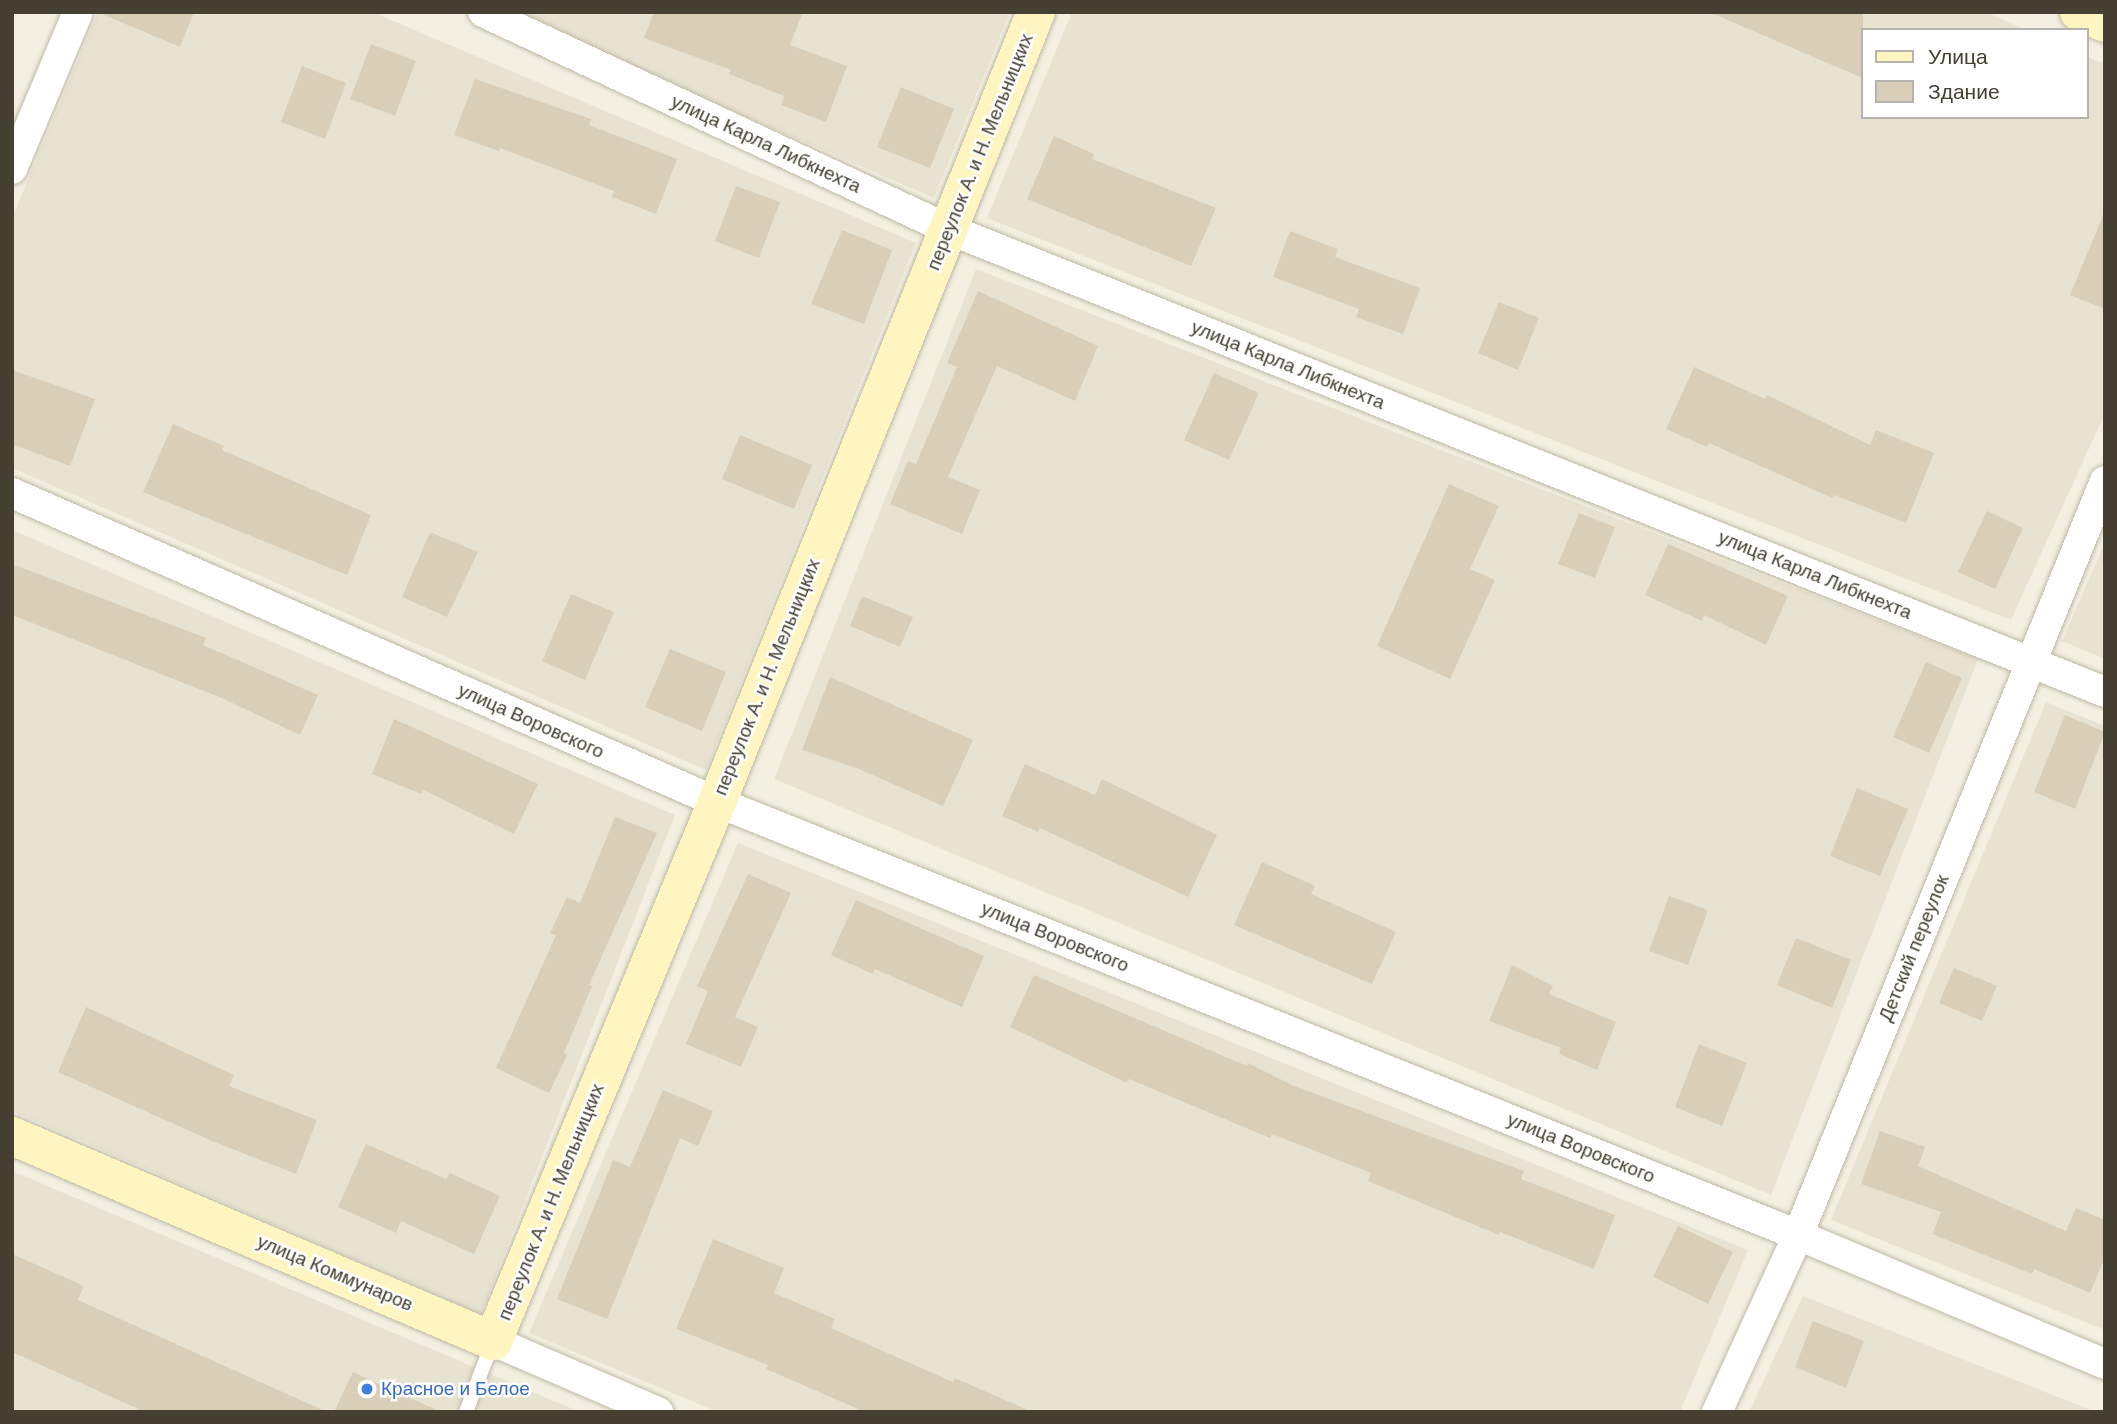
<!DOCTYPE html>
<meta charset="utf-8">
<style>
body{margin:0}
#map{position:relative;width:2117px;height:1424px;overflow:hidden;background:#f3f0e2;font-family:"DM Sans",sans-serif}
div>[style]{position:absolute}
[style*='--x']{left:calc(var(--x)*1px);top:calc(var(--y)*1px);width:calc(var(--w)*1px);rotate:calc(var(--a)*1deg)}
.residential>*{inset:0;background:#e8e2d0}
.building>*{inset:0;background:#d9cfb9}
.roads{filter:drop-shadow(0 0 2px #bfb9a4) drop-shadow(0 0 2px #bfb9a4)}
.lane>*{height:14px;margin:-7px;padding:0 7px;transform-origin:7px;border-radius:7px;background:#fff}
.street>*{height:30px;margin:-15px;padding:0 15px;transform-origin:15px;border-radius:15px;background:#fff}
.secondary>*{height:38px;margin:-19px;padding:0 19px;transform-origin:19px;border-radius:19px;background:#fff5c1}
.dots>*{width:19px;height:19px;translate:-50% -50%;box-sizing:border-box;border:4px solid #fff;border-radius:50%}
span{translate:-50% -50%;white-space:nowrap;text-align:center;line-height:1.15;-webkit-text-stroke:5px #fff;paint-order:stroke}
.street-label{font-size:19px;color:#454032}
.shop-label{font-size:19px;color:#366cbe}
.left{translate:0 -50%;text-align:left}
.frame{position:absolute;inset:0;border:14px solid #454032;pointer-events:none}
.legend{position:absolute;left:1861px;top:28px;width:228px;height:91px;box-sizing:border-box;background:#fff;border:2px solid #b5b3ad;margin:0;padding:9px 12px;list-style:none;font-size:21px;color:#454032}
.legend li{display:flex;align-items:center;gap:14px;height:35px}
.legend b{width:35px;border:2px solid #b5b3ad}
</style>
<div id="map">
<div class="residential">
<i style="clip-path:polygon(98px 12px,372px 12px,916px 243px,706px 770px,12px 468px,12px 218px)"></i>
<i style="clip-path:polygon(505px 12px,1010px 12px,934px 198px)"></i>
<i style="clip-path:polygon(1072px 12px,1986px 12px,2026px 30px,1863px 30px,1863px 117px,2087px 117px,2087px 57px,2105px 64px,2105px 413px,2011px 620px,987px 218px)"></i>
<i style="clip-path:polygon(976px 269px,1978px 659px,1771px 1195px,774px 779px)"></i>
<i style="clip-path:polygon(12px 530px,675px 815px,481px 1314px,12px 1111px)"></i>
<i style="clip-path:polygon(2105px 542px,2105px 659px,2062px 641px)"></i>
<i style="clip-path:polygon(2046px 702px,2105px 726px,2105px 1330px,1831px 1220px)"></i>
<i style="clip-path:polygon(738px 843px,1748px 1250px,1680px 1412px,718px 1412px,529px 1333px)"></i>
<i style="clip-path:polygon(12px 1171px,580px 1412px,12px 1412px)"></i>
<i style="clip-path:polygon(1803px 1296px,2096px 1412px,1749px 1412px)"></i>
</div>
<div class="building">
<i style="clip-path:polygon(97px 12px,194px 12px,180px 47px)"></i>
<i style="clip-path:polygon(654px 12px,803px 12px,790px 45px,847px 66px,826px 122px,781px 105px,784px 96px,729px 74px,731px 70px,644px 38px)"></i>
<i style="clip-path:polygon(1709px 12px,1863px 12px,1863px 78px,1832px 65px)"></i>
<i style="clip-path:polygon(371px 44px,416px 61px,395px 116px,350px 99px)"></i>
<i style="clip-path:polygon(302px 66px,346px 83px,325px 139px,281px 122px)"></i>
<i style="clip-path:polygon(475px 79px,591px 119px,589px 125px,677px 159px,656px 214px,612px 197px,614px 191px,500px 148px,499px 151px,454px 135px)"></i>
<i style="clip-path:polygon(901px 87px,954px 109px,930px 168px,877px 147px)"></i>
<i style="clip-path:polygon(1054px 136px,1094px 154px,1092px 159px,1216px 208px,1191px 266px,1027px 199px)"></i>
<i style="clip-path:polygon(736px 186px,780px 202px,759px 258px,715px 241px)"></i>
<i style="clip-path:polygon(2104px 213px,2105px 213px,2105px 309px,2070px 295px)"></i>
<i style="clip-path:polygon(842px 230px,892px 250px,864px 324px,811px 304px)"></i>
<i style="clip-path:polygon(1290px 231px,1338px 249px,1335px 257px,1420px 288px,1403px 334px,1356px 317px,1359px 309px,1273px 277px)"></i>
<i style="clip-path:polygon(978px 291px,1098px 346px,1075px 401px,997px 366px,948px 477px,980px 490px,962px 534px,890px 504px,908px 461px,916px 464px,957px 367px,947px 363px)"></i>
<i style="clip-path:polygon(1499px 302px,1539px 318px,1518px 370px,1478px 353px)"></i>
<i style="clip-path:polygon(1694px 367px,1765px 399px,1767px 395px,1870px 445px,1876px 430px,1934px 453px,1906px 523px,1834px 495px,1832px 498px,1709px 443px,1707px 447px,1666px 429px)"></i>
<i style="clip-path:polygon(12px 370px,95px 399px,70px 466px,12px 444px)"></i>
<i style="clip-path:polygon(1214px 373px,1259px 393px,1229px 460px,1184px 440px)"></i>
<i style="clip-path:polygon(173px 424px,224px 446px,222px 450px,371px 515px,347px 575px,143px 492px)"></i>
<i style="clip-path:polygon(740px 435px,812px 465px,794px 509px,722px 479px)"></i>
<i style="clip-path:polygon(1449px 484px,1499px 506px,1470px 569px,1495px 580px,1450px 679px,1377px 646px)"></i>
<i style="clip-path:polygon(1987px 511px,2023px 528px,1995px 589px,1958px 572px)"></i>
<i style="clip-path:polygon(1579px 513px,1615px 527px,1595px 578px,1558px 564px)"></i>
<i style="clip-path:polygon(430px 532px,478px 552px,447px 617px,402px 597px)"></i>
<i style="clip-path:polygon(1668px 544px,1788px 596px,1766px 645px,1704px 615px,1702px 621px,1645px 595px)"></i>
<i style="clip-path:polygon(12px 564px,206px 638px,203px 645px,318px 695px,300px 735px,224px 699px,12px 615px)"></i>
<i style="clip-path:polygon(571px 594px,614px 612px,585px 680px,542px 661px)"></i>
<i style="clip-path:polygon(862px 596px,913px 617px,900px 647px,850px 626px)"></i>
<i style="clip-path:polygon(670px 649px,726px 672px,702px 731px,645px 707px)"></i>
<i style="clip-path:polygon(1926px 662px,1962px 678px,1929px 753px,1893px 737px)"></i>
<i style="clip-path:polygon(830px 677px,973px 740px,943px 806px,859px 769px,802px 750px)"></i>
<i style="clip-path:polygon(2065px 715px,2105px 732px,2075px 809px,2034px 792px)"></i>
<i style="clip-path:polygon(394px 719px,538px 784px,514px 834px,423px 790px,421px 794px,372px 774px)"></i>
<i style="clip-path:polygon(1025px 764px,1095px 795px,1102px 779px,1217px 835px,1188px 897px,1040px 828px,1038px 832px,1002px 816px)"></i>
<i style="clip-path:polygon(1857px 788px,1908px 809px,1880px 876px,1830px 856px)"></i>
<i style="clip-path:polygon(615px 817px,657px 833px,589px 985px,592px 986px,564px 1053px,567px 1055px,549px 1093px,496px 1068px,556px 935px,550px 933px,567px 897px,580px 903px)"></i>
<i style="clip-path:polygon(1262px 862px,1315px 886px,1311px 894px,1396px 932px,1372px 984px,1234px 925px)"></i>
<i style="clip-path:polygon(748px 874px,791px 893px,735px 1017px,758px 1027px,741px 1067px,686px 1044px,708px 991px,697px 986px)"></i>
<i style="clip-path:polygon(1669px 896px,1708px 910px,1688px 965px,1649px 951px)"></i>
<i style="clip-path:polygon(856px 900px,984px 956px,962px 1007px,875px 969px,873px 974px,831px 955px)"></i>
<i style="clip-path:polygon(1796px 938px,1851px 960px,1832px 1008px,1777px 985px)"></i>
<i style="clip-path:polygon(1512px 965px,1553px 986px,1549px 994px,1616px 1022px,1597px 1070px,1559px 1054px,1561px 1048px,1489px 1021px)"></i>
<i style="clip-path:polygon(1954px 968px,1997px 986px,1982px 1021px,1939px 1003px)"></i>
<i style="clip-path:polygon(1034px 975px,1247px 1066px,1248px 1063px,1294px 1086px,1524px 1171px,1521px 1179px,1615px 1215px,1594px 1269px,1500px 1232px,1499px 1235px,1368px 1181px,1371px 1173px,1272px 1134px,1270px 1138px,1129px 1079px,1127px 1083px,1010px 1027px)"></i>
<i style="clip-path:polygon(86px 1007px,234px 1075px,229px 1086px,317px 1120px,296px 1174px,212px 1141px,58px 1072px)"></i>
<i style="clip-path:polygon(1699px 1044px,1747px 1063px,1722px 1126px,1675px 1107px)"></i>
<i style="clip-path:polygon(663px 1090px,713px 1111px,698px 1146px,680px 1138px,607px 1319px,557px 1299px,613px 1160px,630px 1167px)"></i>
<i style="clip-path:polygon(1880px 1131px,1925px 1147px,1918px 1166px,2066px 1231px,2076px 1208px,2105px 1220px,2105px 1257px,2090px 1293px,2034px 1269px,2032px 1274px,1932px 1234px,1941px 1212px,1861px 1184px)"></i>
<i style="clip-path:polygon(366px 1144px,446px 1179px,450px 1173px,500px 1196px,474px 1254px,401px 1221px,396px 1233px,338px 1207px)"></i>
<i style="clip-path:polygon(1678px 1226px,1733px 1252px,1708px 1304px,1653px 1277px)"></i>
<i style="clip-path:polygon(713px 1239px,784px 1268px,774px 1293px,835px 1319px,831px 1328px,953px 1382px,955px 1378px,1032px 1412px,865px 1412px,766px 1369px,768px 1365px,676px 1329px)"></i>
<i style="clip-path:polygon(12px 1254px,84px 1286px,78px 1300px,327px 1412px,145px 1412px,12px 1352px)"></i>
<i style="clip-path:polygon(1813px 1321px,1864px 1341px,1846px 1388px,1795px 1367px)"></i>
<i style="clip-path:polygon(353px 1372px,441px 1412px,334px 1412px)"></i>
</div>
<div class="roads">
<div class="lane">
<i style="--x:466;--y:1412;--w:76;--a:-69.2"></i>
</div>
<div class="street">
<i style="--x:483;--y:12;--w:513;--a:25.02"></i>
<i style="--x:948;--y:229;--w:1246;--a:21.81"></i>
<i style="--x:12;--y:169;--w:170;--a:-67.2"></i>
<i style="--x:12;--y:493;--w:770;--a:23.67"></i>
<i style="--x:717;--y:802;--w:1164;--a:21.83"></i>
<i style="--x:1798;--y:1235;--w:333;--a:22.8"></i>
<i style="--x:493;--y:1341;--w:180;--a:23.3"></i>
<i style="--x:1717;--y:1412;--w:195;--a:-65.4"></i>
<i style="--x:1798;--y:1235;--w:814;--a:-67.85"></i>
</div>
<div class="secondary">
<i style="--x:2079;--y:12;--w:28;--a:23"></i>
<i style="--x:12;--y:1136;--w:523;--a:23.08"></i>
<i style="--x:493;--y:1341;--w:584;--a:-67.43"></i>
<i style="--x:717;--y:802;--w:852;--a:-68.01"></i>
</div>
</div>
<div class="dots">
<i style="left:367px;top:1389px;background:#3f7fe0"></i>
</div>
<div class="street-label">
<span style="left:766px;top:144px;rotate:25deg">улица Карла Либкнехта</span>
<span style="left:980px;top:152px;rotate:-68deg">переулок А. и Н. Мельницких</span>
<span style="left:1288px;top:365px;rotate:22deg">улица Карла Либкнехта</span>
<span style="left:1815px;top:575px;rotate:22deg">улица Карла Либкнехта</span>
<span style="left:767px;top:677px;rotate:-68deg">переулок А. и Н. Мельницких</span>
<span style="left:531px;top:721px;rotate:24deg">улица Воровского</span>
<span style="left:1055px;top:937px;rotate:22deg">улица Воровского</span>
<span style="left:1914px;top:948px;rotate:-68deg">Детский переулок</span>
<span style="left:1581px;top:1148px;rotate:22deg">улица Воровского</span>
<span style="left:551px;top:1202px;rotate:-68deg">переулок А. и Н. Мельницких</span>
<span style="left:335px;top:1273px;rotate:23deg">улица Коммунаров</span>
</div>
<div class="shop-label">
<span class="left" style="left:381px;top:1389px">Красное и Белое</span>
</div>
<div class="frame"></div>
<ul class="legend">
<li><b style="height:9px;background:#fff5c1"></b>Улица</li>
<li><b style="height:19px;background:#d9cfb9"></b>Здание</li>
</ul>
</div>
